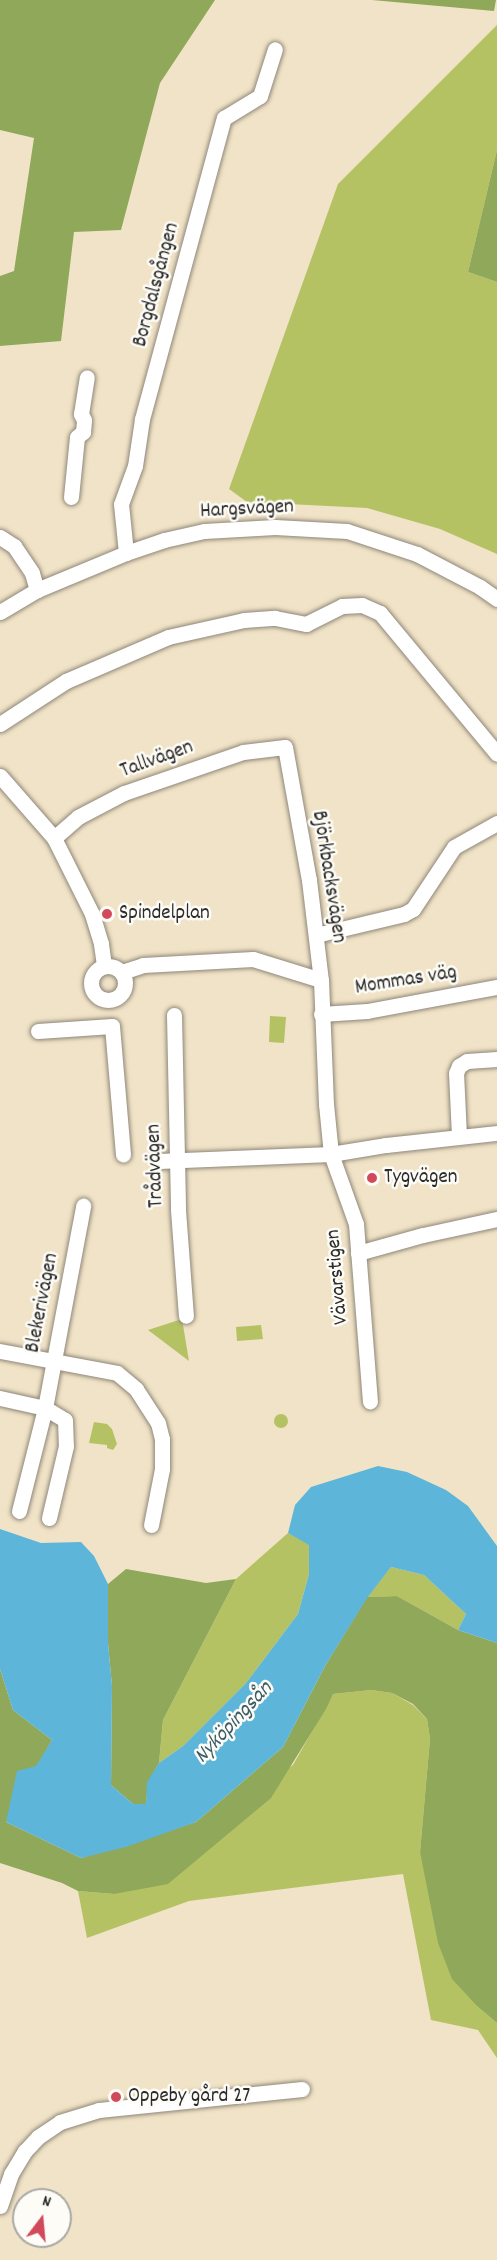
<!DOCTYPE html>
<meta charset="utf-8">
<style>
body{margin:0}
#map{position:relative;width:497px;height:2260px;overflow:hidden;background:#f1e3c7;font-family:Dekko,sans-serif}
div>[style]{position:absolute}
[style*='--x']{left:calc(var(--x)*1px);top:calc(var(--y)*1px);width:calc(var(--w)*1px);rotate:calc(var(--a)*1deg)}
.green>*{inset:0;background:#b5c264}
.round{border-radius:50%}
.forest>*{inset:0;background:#90a85a}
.water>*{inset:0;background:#5db6da}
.roads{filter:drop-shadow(0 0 2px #8e8779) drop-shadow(0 0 2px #8e8779)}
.minor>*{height:15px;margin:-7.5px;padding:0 7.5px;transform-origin:7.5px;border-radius:7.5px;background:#fff}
.minor>.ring{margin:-7.5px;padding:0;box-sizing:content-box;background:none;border:15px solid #fff;border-radius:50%}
.dots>*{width:16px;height:16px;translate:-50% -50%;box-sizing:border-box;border:3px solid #fdfcf7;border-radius:50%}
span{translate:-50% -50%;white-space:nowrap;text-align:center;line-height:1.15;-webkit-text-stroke:5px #fdfcf7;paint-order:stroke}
.street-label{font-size:21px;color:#2b2b2b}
.poi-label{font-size:21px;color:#2b2b2b}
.left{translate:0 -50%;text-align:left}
.water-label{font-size:22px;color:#3c5c68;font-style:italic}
.north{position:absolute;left:12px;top:2188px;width:60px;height:60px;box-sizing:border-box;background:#fdfcf7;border:2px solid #a9a8a5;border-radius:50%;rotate:16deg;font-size:16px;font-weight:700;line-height:24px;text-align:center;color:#2b2b2b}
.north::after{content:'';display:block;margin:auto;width:21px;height:27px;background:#d1495b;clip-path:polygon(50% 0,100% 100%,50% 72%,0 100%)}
</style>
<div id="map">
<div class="green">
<i style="clip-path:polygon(497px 25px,497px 150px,468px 272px,497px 282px,497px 554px,440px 529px,367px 508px,247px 502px,229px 489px,338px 184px)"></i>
<i style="clip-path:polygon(270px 1016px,286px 1017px,284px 1043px,269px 1042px)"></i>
<i style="clip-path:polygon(182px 1319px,189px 1361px,148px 1330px)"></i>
<i style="clip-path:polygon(261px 1325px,263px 1339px,237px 1341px,236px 1327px)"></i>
<i class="round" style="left:274px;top:1414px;width:14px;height:14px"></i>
<i style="clip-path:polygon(94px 1422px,107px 1424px,112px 1429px,117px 1444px,113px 1450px,107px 1448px,107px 1445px,89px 1443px)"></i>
<i style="clip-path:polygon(288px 1533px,309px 1544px,309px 1574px,298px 1614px,246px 1683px,183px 1746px,159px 1763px,163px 1720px,236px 1579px)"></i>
<i style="clip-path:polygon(391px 1567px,424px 1575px,466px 1614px,458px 1630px,397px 1596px,367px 1597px)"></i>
<i style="clip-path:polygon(371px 1690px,392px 1693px,413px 1705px,427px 1719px,430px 1739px,420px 1852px,478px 2007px,497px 2023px,497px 2058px,478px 2030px,431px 2020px,403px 1874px,189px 1901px,87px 1938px,78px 1891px,114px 1894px,293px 1765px,333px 1694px)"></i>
</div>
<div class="forest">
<i style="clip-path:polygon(0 0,215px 0,160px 83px,121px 230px,74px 232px,61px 341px,0 346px,0 276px,14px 271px,34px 138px,0 130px)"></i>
<i style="clip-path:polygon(372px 0,496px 0,494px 11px)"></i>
<i style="clip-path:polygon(497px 150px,497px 282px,468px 272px)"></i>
<i style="clip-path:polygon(126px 1569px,206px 1583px,236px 1579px,163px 1720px,159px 1763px,148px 1782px,146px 1804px,133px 1804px,111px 1785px,112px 1686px,108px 1643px,108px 1584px)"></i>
<i style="clip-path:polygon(397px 1596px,458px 1630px,497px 1643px,497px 2023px,478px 2007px,452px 1979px,438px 1943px,420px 1852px,430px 1739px,427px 1719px,413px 1704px,392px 1693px,371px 1690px,333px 1694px,326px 1709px,271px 1798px,168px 1884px,114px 1894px,78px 1891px,62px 1883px,0 1863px,0 1669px,13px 1710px,52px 1740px,6px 1822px,81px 1858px,196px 1822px,283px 1747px,325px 1666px,367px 1597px)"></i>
</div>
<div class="water">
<i style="clip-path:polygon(378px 1466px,407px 1472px,446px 1490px,468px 1506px,497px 1546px,497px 1643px,458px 1630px,466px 1614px,424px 1575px,391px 1567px,367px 1598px,325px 1666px,283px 1747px,196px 1822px,126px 1847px,81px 1858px,6px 1822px,17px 1771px,36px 1766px,52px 1740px,13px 1710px,0 1669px,0 1529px,41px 1543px,81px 1542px,94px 1556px,108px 1584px,108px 1643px,112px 1686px,111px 1785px,133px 1804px,146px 1804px,147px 1782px,159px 1763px,183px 1746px,246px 1683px,298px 1614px,309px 1574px,309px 1545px,288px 1533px,295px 1505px,311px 1487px)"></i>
</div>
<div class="roads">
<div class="minor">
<i style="--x:71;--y:497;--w:60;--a:-84.3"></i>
<i style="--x:77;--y:437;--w:8;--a:-40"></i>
<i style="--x:83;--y:432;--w:12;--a:-85"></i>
<i style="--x:84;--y:420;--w:7;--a:-117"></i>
<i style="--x:81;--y:414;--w:37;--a:-81"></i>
<i style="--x:0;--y:537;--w:17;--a:33"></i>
<i style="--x:14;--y:546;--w:32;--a:56"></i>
<i style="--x:32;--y:573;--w:18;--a:74"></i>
<i style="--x:126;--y:553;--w:49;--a:-95.8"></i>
<i style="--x:121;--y:504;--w:40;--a:-69.8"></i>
<i style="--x:135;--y:466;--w:48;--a:-81.5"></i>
<i style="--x:142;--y:419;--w:312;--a:-74.8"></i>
<i style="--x:224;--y:118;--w:42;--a:-31.4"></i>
<i style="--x:260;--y:96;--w:49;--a:-72.3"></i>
<i style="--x:0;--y:612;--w:43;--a:-30.7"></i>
<i style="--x:37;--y:590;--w:96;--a:-22.6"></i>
<i style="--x:126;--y:553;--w:40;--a:-18.9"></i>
<i style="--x:164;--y:540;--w:41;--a:-12.7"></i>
<i style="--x:204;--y:531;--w:71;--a:-3.2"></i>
<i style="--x:275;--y:527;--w:72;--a:3.2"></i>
<i style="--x:347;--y:531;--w:74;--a:18.2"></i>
<i style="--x:417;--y:554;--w:71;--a:27.6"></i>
<i style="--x:480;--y:587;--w:21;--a:35"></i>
<i style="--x:0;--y:724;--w:79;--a:-33.1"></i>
<i style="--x:66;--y:681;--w:111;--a:-23.3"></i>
<i style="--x:168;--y:637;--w:78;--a:-12.6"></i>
<i style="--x:244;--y:620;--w:31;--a:-4"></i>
<i style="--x:275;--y:618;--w:32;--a:11"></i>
<i style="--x:306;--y:624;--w:40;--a:-26.6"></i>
<i style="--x:342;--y:606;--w:20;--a:-3"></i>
<i style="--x:362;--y:605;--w:20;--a:24"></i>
<i style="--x:380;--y:613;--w:183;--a:50.3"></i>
<i style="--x:0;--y:776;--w:82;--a:48.9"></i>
<i style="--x:54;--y:838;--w:85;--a:63.4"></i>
<i style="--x:92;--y:914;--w:31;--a:73"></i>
<i style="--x:101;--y:944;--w:22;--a:82"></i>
<i style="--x:54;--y:838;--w:32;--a:-41"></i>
<i style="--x:78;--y:817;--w:52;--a:-27.6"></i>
<i style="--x:124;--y:793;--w:126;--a:-19"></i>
<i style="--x:243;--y:752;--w:42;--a:-6.8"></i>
<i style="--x:285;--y:747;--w:135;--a:79.8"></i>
<i style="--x:309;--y:880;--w:101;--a:83.2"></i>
<i style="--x:321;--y:980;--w:124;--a:87.7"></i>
<i style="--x:326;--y:1104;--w:50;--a:84.3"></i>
<i style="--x:331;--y:1154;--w:74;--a:70.3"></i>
<i style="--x:356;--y:1224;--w:178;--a:85.5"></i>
<i style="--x:316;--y:935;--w:90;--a:-13.4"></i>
<i style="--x:404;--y:914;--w:10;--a:-29"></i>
<i style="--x:413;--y:909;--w:74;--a:-56.5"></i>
<i style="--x:454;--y:847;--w:49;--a:-29.2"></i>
<i class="ring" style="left:91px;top:966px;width:19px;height:19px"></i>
<i style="--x:122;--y:972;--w:22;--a:-18"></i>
<i style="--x:143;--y:965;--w:110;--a:-3.1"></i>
<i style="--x:253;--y:959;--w:71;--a:17.2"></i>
<i style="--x:321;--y:1014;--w:46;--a:-3.7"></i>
<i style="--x:367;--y:1011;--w:132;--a:-10.5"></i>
<i style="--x:174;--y:1015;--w:195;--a:88.8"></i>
<i style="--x:178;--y:1210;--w:106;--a:85.7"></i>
<i style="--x:38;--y:1031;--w:74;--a:-3.9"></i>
<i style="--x:112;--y:1026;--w:129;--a:85.1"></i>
<i style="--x:459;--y:1136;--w:63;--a:-92.7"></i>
<i style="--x:456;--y:1073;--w:8;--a:-67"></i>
<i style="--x:459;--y:1066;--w:9;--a:-32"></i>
<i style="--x:467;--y:1061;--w:30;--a:-4"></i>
<i style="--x:159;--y:1161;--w:172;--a:-2.3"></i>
<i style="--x:331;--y:1154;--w:56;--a:-9.3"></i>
<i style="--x:386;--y:1145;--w:112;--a:-6.2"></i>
<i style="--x:358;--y:1253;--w:67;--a:-15.5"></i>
<i style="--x:423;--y:1235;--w:76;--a:-12.2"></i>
<i style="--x:0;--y:1351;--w:119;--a:10.6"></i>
<i style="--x:117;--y:1373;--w:25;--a:40"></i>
<i style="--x:136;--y:1389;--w:40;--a:57.1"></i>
<i style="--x:158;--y:1423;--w:16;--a:76"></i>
<i style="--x:162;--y:1439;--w:30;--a:90"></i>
<i style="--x:162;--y:1469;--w:57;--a:101.1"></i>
<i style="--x:0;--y:1398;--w:46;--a:12.5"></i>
<i style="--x:45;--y:1408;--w:23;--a:31"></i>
<i style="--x:65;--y:1420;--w:26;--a:88"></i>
<i style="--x:66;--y:1446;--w:74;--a:103.3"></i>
<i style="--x:19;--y:1511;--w:106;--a:-75.8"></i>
<i style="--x:45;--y:1408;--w:206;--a:-79.3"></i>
<i style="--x:0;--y:2206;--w:34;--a:-71"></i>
<i style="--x:11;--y:2174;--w:27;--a:-59"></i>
<i style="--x:25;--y:2151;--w:19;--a:-47"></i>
<i style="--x:38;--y:2137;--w:27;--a:-34"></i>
<i style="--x:60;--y:2122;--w:41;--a:-17.1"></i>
<i style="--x:99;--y:2110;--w:204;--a:-5.9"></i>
</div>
</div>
<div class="dots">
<i style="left:107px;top:914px;background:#d1495b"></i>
<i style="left:372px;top:1178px;background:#d1495b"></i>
<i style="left:116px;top:2097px;background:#d1495b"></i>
</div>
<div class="street-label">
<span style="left:157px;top:285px;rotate:-75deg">Borgdalsgången</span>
<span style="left:247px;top:510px;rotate:-3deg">Hargsvägen</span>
<span style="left:157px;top:760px;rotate:-20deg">Tallvägen</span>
<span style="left:328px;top:877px;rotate:81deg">Björkbacksvägen</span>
<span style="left:406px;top:981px;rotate:-9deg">Mommas väg</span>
<span style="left:156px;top:1166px;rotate:-92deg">Trådvägen</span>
<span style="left:338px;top:1277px;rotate:-95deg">Vävarstigen</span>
<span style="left:43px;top:1303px;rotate:-79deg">Blekerivägen</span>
</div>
<div class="poi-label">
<span class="left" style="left:119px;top:914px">Spindelplan</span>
<span class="left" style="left:384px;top:1178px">Tygvägen</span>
<span class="left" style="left:128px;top:2097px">Oppeby gård 27</span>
</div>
<div class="water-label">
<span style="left:234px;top:1723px;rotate:-47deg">Nyköpingsån</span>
</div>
<div class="north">N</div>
</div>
